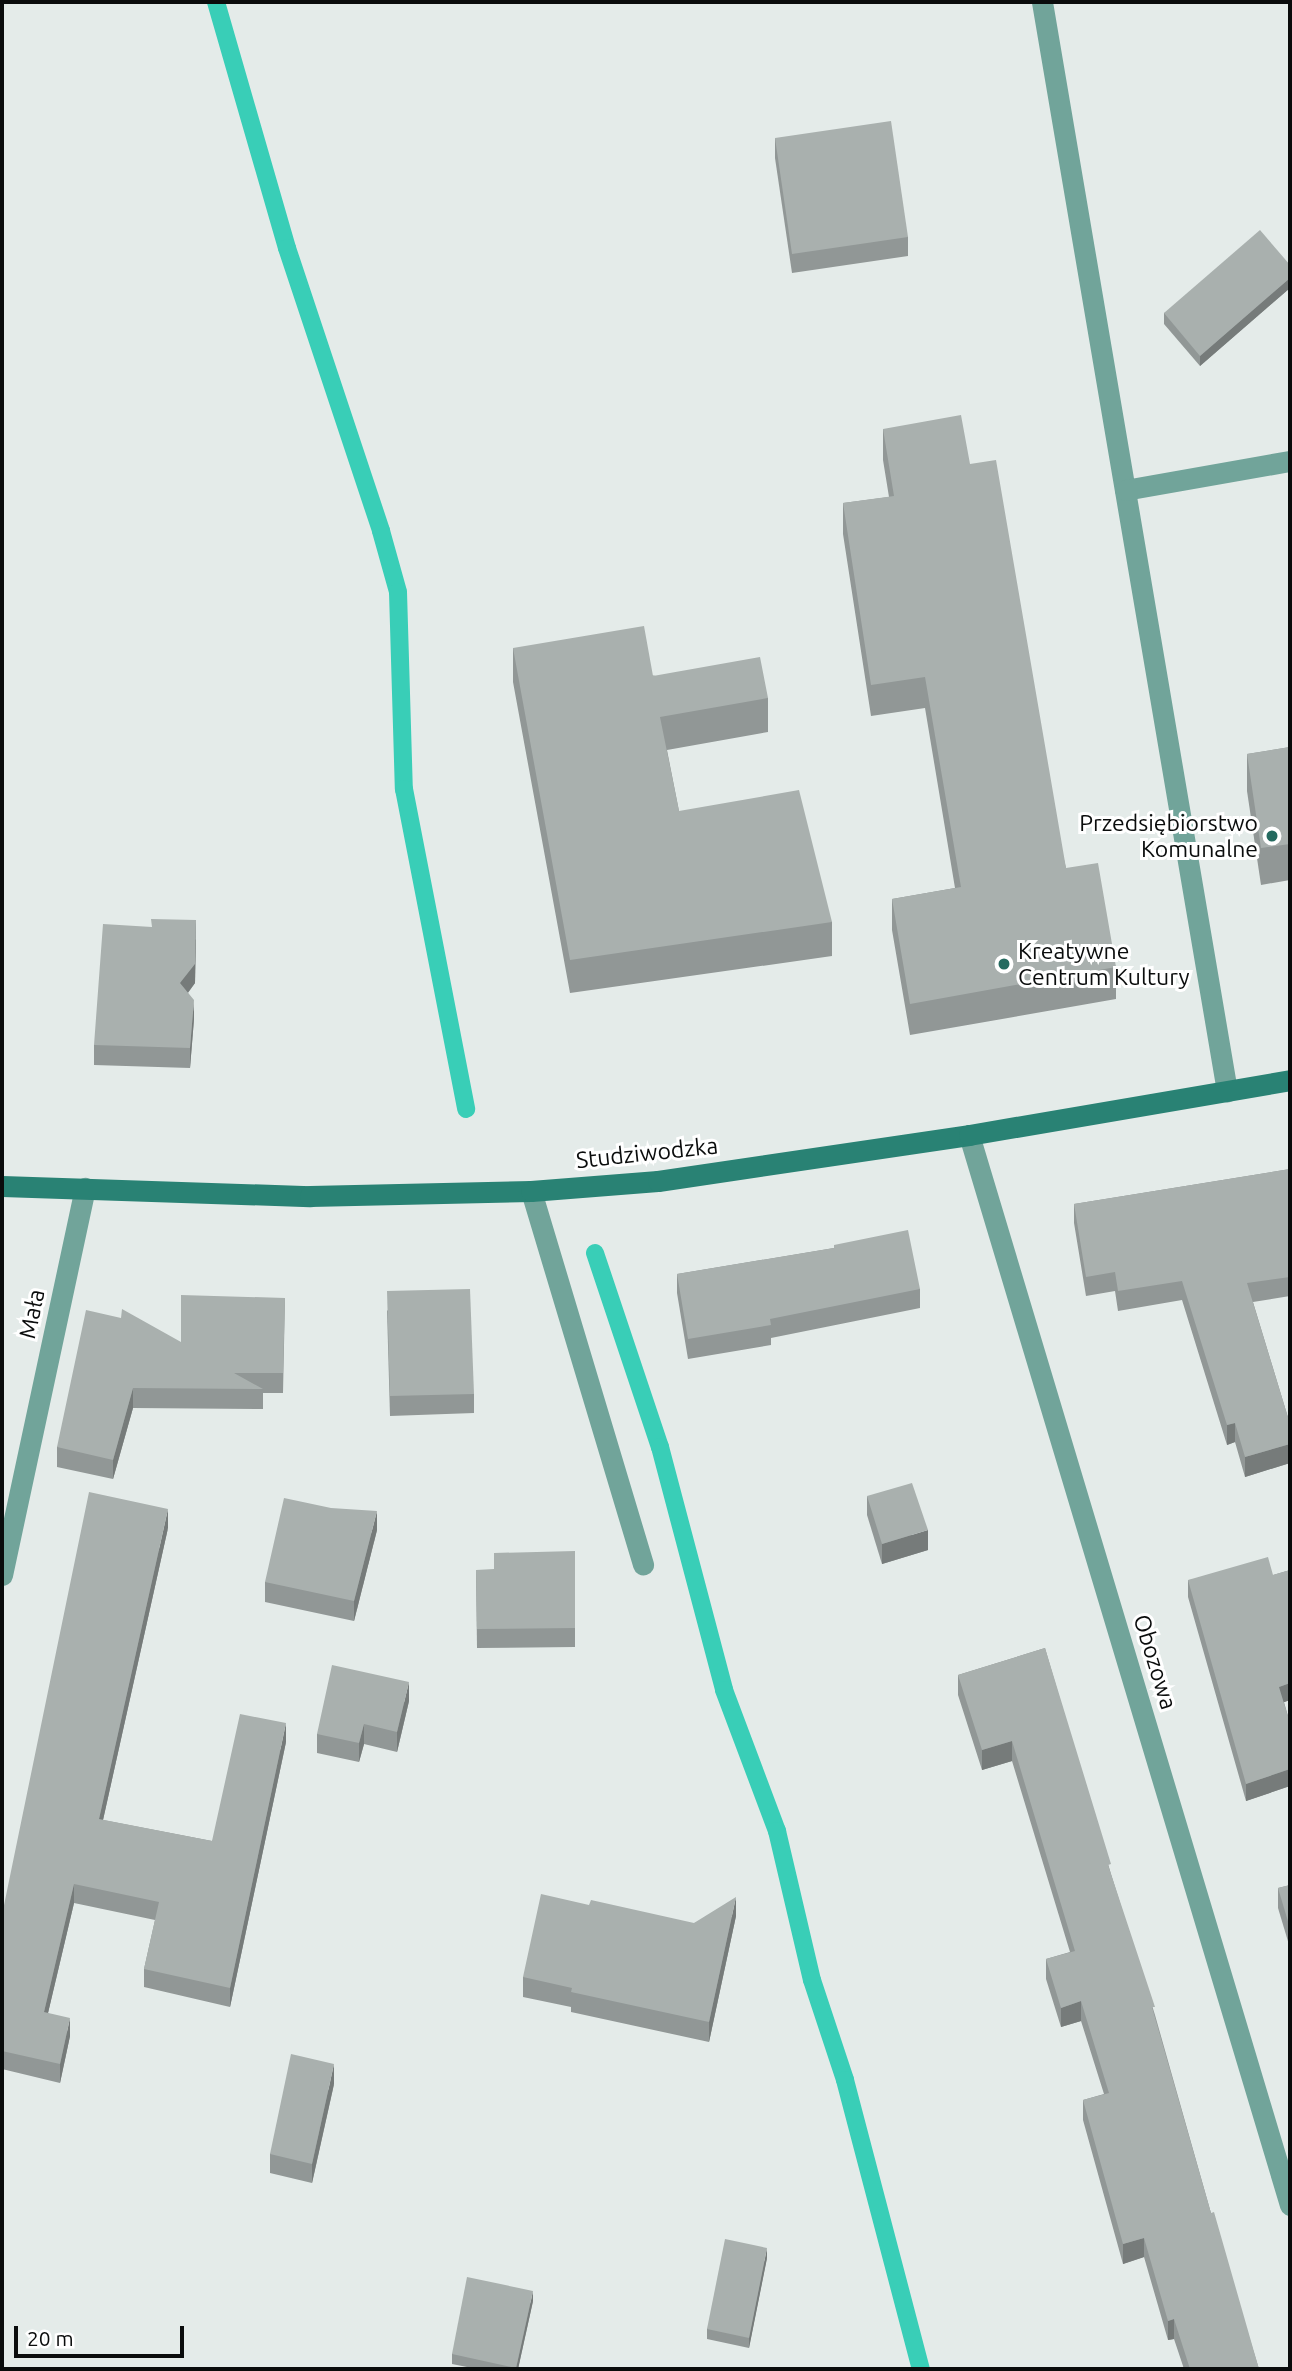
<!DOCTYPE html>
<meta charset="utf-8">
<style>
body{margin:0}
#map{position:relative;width:1292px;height:2371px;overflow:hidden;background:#e4ebe9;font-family:Ubuntu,sans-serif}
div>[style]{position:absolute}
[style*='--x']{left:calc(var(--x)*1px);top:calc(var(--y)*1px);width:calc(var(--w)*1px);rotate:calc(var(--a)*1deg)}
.stream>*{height:18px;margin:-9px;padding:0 9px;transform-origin:9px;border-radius:9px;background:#39ceb7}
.lane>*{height:21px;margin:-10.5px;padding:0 10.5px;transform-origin:10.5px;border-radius:10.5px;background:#71a49a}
.street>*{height:21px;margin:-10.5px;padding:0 10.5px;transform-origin:10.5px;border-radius:10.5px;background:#71a49a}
.secondary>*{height:21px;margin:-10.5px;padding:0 10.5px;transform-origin:10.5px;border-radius:10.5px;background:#298274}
.wall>*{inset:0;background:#919796}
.shaded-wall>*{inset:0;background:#767b7a}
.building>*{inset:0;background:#a9b0ae}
.dots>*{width:19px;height:19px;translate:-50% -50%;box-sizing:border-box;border:4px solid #fff;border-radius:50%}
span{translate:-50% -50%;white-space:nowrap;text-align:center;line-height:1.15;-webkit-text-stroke:6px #fff;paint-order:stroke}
.poi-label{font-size:23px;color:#0a0c0c}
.right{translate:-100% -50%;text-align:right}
.left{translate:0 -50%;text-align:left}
.street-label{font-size:23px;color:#0a0c0c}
.frame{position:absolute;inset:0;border:4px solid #0a0c0c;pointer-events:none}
.scale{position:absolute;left:14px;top:2326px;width:170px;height:32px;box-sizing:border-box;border:4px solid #0a0c0c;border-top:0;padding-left:9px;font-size:21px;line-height:24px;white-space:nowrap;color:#0a0c0c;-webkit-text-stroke:5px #fff;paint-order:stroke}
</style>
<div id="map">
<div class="stream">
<i style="--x:216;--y:2;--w:256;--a:73.9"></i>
<i style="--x:287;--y:248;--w:298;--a:71.6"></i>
<i style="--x:381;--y:531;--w:63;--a:74.4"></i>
<i style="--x:398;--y:592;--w:197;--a:88.3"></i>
<i style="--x:404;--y:789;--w:326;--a:79"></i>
<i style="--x:595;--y:1253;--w:205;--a:71.5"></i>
<i style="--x:660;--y:1447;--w:251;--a:75.2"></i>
<i style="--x:724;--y:1690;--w:151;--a:69.4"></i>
<i style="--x:777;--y:1831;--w:153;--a:76.8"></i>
<i style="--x:812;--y:1980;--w:105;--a:71.7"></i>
<i style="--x:845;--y:2080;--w:299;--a:75.3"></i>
</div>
<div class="lane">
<i style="--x:1042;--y:2;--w:1105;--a:80.36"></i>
<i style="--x:1125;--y:490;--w:168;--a:-10"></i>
</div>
<div class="street">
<i style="--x:969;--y:1135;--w:1117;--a:73.3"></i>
<i style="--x:531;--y:1191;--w:390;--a:73.3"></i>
<i style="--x:2;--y:1575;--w:396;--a:-77.9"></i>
</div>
<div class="secondary">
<i style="--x:2;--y:1186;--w:308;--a:1.9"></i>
<i style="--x:310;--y:1196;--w:221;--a:-1.3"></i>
<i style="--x:531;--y:1191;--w:127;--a:-4.5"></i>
<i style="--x:658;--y:1181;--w:314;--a:-8.4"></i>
<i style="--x:969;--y:1135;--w:326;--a:-9.7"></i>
</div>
<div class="wall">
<i style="clip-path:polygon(775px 138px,908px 237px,908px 256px,792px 273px,775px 158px)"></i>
<i style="clip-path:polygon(1290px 265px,1290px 288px,1200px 366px,1164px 324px,1164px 313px)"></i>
<i style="clip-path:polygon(883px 429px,970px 464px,1066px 868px,1116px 967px,1116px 999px,910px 1035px,892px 930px,892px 899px,955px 888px,925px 708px,871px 716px,843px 534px,843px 503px,889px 497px,883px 460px)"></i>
<i style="clip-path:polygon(513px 648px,768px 698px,768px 732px,667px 750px,679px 811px,832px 922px,832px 956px,570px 993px,513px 682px)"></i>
<i style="clip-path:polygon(1290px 747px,1290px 880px,1261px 885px,1247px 791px,1247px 754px)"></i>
<i style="clip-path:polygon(196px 939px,195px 983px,188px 993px,194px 1019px,190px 1068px,94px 1065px,94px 1045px)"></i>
<i style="clip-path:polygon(1290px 1169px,1290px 1296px,1253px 1302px,1290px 1424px,1290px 1463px,1245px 1477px,1235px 1442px,1227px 1445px,1182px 1300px,1118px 1311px,1115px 1291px,1086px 1296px,1074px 1223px,1074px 1204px)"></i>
<i style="clip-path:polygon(834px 1248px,920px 1289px,920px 1308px,771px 1338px,771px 1345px,688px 1359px,677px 1293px,677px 1274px)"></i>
<i style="clip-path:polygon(285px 1298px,283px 1393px,263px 1393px,263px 1409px,133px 1408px,113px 1479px,57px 1467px,57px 1447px,181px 1342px)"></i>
<i style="clip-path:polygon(387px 1310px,474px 1394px,474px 1413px,390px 1416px)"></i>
<i style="clip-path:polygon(867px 1496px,928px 1550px,882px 1564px,867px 1515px)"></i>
<i style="clip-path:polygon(168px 1528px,103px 1820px,212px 1841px,286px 1742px,230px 2007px,144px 1987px,144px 1969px,155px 1920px,74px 1903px,48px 2013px,70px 2036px,60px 2083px,2px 2069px,2px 1915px)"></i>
<i style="clip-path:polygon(377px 1530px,354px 1621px,265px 1602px,265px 1582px)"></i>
<i style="clip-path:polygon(476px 1570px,575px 1628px,575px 1647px,477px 1648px)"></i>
<i style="clip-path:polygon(1290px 1570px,1290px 1700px,1284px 1702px,1290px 1723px,1290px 1786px,1246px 1801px,1188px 1597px,1188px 1580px,1273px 1575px)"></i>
<i style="clip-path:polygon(1045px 1648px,1111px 1874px,1155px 2015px,1211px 2213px,1259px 2369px,1184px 2369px,1174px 2339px,1168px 2340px,1144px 2257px,1123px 2264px,1083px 2120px,1083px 2100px,1104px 2094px,1081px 2021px,1061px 2027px,1046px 1979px,1046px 1959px,1070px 1952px,1012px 1761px,982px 1770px,958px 1695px,958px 1675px)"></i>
<i style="clip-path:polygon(409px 1701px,397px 1752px,364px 1744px,359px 1762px,317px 1753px,317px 1734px)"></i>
<i style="clip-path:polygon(1290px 1885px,1290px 1948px,1278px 1908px,1278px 1888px)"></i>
<i style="clip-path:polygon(736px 1916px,709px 2042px,571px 2012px,571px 2007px,523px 1997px,523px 1977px,694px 1923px)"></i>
<i style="clip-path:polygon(334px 2084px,312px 2183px,270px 2173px,270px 2154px)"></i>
<i style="clip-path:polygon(767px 2258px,749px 2348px,707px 2339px,707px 2329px)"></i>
<i style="clip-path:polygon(533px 2301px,518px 2369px,477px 2369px,452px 2364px,452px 2354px)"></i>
</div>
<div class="shaded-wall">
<i style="clip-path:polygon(1290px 278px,1290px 288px,1200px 366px,1200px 356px)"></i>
<i style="clip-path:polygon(196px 920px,195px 983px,180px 1003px,180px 983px)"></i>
<i style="clip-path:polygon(194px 1000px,194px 1019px,190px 1068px,190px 1048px)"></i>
<i style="clip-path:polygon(133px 1388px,133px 1408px,113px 1479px,113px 1460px)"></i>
<i style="clip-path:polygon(1235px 1423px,1235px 1442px,1227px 1445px,1227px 1425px)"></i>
<i style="clip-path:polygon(1290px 1444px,1290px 1463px,1245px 1477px,1245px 1457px)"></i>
<i style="clip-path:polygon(168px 1509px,168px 1528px,99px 1838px,99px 1819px)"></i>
<i style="clip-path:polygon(377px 1511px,377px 1530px,354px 1621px,354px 1601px)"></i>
<i style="clip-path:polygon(928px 1530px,928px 1550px,882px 1564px,882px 1544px)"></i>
<i style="clip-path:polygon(409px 1682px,409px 1701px,397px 1752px,397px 1732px)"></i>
<i style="clip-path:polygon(1290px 1683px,1290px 1700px,1279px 1704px,1279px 1687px)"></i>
<i style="clip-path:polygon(286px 1723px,286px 1742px,230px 2007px,230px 1988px)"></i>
<i style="clip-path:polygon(364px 1724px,364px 1744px,359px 1762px,359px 1743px)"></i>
<i style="clip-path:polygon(1012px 1741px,1012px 1761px,982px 1770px,982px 1750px)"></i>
<i style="clip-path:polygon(1290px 1769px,1290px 1786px,1246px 1801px,1246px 1784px)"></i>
<i style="clip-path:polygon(74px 1884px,74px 1903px,44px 2030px,44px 2012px)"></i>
<i style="clip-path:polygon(736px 1897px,736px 1916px,709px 2042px,709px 2022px)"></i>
<i style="clip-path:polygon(1081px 2001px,1081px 2021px,1061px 2027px,1061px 2008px)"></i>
<i style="clip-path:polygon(70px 2018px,70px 2036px,60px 2083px,60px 2064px)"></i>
<i style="clip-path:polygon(334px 2064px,334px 2084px,312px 2183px,312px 2164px)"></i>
<i style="clip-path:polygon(1144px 2238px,1144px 2257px,1123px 2264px,1123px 2244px)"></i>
<i style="clip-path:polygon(767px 2248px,767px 2258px,749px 2348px,749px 2338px)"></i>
<i style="clip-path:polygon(533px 2291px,533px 2301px,518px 2369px,516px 2369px)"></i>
<i style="clip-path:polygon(1174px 2319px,1174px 2339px,1168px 2340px,1168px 2321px)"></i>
</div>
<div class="building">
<i style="clip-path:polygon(891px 121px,908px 237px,792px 254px,775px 138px)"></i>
<i style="clip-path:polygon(1260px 230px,1290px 265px,1290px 278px,1200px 356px,1164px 313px)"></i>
<i style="clip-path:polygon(961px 415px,970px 464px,996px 460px,1066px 868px,1098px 863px,1116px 967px,910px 1004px,892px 899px,961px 887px,925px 677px,871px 685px,843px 503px,894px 496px,883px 429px)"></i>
<i style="clip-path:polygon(644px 626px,653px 676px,760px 657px,768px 698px,660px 717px,679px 811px,799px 790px,832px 922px,570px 960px,513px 648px)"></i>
<i style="clip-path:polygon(1290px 747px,1290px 844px,1261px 848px,1247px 754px)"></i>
<i style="clip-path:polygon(151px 919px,196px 920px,195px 964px,180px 983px,194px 1000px,190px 1048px,94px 1045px,103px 924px,152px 927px)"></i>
<i style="clip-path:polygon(1290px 1169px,1290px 1277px,1247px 1283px,1290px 1424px,1290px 1444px,1245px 1457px,1235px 1423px,1227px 1425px,1182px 1281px,1118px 1291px,1115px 1272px,1086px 1277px,1074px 1204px)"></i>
<i style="clip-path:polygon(908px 1230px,920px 1289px,770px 1319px,771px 1325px,688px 1339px,677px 1274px,834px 1248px,834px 1245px)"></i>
<i style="clip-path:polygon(470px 1289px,474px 1394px,390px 1396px,387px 1291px)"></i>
<i style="clip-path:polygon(181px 1295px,285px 1298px,283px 1373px,234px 1373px,263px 1389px,133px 1388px,113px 1460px,57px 1447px,86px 1310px,121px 1318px,122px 1309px,181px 1342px)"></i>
<i style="clip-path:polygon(912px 1483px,928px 1530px,882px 1544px,867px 1496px)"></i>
<i style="clip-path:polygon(89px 1492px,168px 1509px,99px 1819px,212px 1841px,240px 1714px,286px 1723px,230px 1988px,144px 1969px,159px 1902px,74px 1884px,44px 2012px,70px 2018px,60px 2064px,2px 2051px,2px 1915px)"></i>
<i style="clip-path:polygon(284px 1498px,331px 1508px,377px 1511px,354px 1601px,265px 1582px)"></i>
<i style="clip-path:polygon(575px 1551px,575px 1628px,477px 1629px,476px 1570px,494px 1569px,494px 1553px)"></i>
<i style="clip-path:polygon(1268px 1557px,1273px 1575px,1290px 1570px,1290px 1683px,1279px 1687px,1290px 1723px,1290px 1769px,1246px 1784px,1188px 1580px)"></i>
<i style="clip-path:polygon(1045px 1648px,1111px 1864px,1108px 1865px,1155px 2007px,1152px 2007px,1211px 2213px,1214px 2212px,1259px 2369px,1190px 2369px,1174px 2319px,1168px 2321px,1144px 2238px,1123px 2244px,1083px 2100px,1109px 2093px,1081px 2001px,1061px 2008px,1046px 1959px,1075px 1951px,1012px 1741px,982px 1750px,958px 1675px)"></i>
<i style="clip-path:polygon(332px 1665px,409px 1682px,397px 1732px,364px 1724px,359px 1743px,317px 1734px)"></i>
<i style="clip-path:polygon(1290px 1885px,1290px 1928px,1278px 1888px)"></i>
<i style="clip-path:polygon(541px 1894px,589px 1905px,591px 1900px,694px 1923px,736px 1897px,709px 2022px,571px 1992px,572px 1988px,523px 1977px)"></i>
<i style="clip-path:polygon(291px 2054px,334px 2064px,312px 2164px,270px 2154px)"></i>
<i style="clip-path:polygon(725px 2239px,767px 2248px,749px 2338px,707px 2329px)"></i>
<i style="clip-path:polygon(467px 2277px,533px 2291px,516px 2368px,452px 2354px)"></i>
</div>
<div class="dots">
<i style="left:1272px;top:836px;background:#246a5f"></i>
<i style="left:1004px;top:964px;background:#246a5f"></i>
</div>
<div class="poi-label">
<span class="right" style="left:1258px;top:836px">Przedsiębiorstwo<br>Komunalne</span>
<span class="left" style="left:1018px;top:964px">Kreatywne<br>Centrum Kultury</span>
</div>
<div class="street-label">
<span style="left:647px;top:1153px;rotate:-6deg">Studziwodzka</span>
<span style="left:32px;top:1314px;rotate:-78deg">Mała</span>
<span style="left:1155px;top:1662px;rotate:73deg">Obozowa</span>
</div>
<div class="frame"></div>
<div class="scale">20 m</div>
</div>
